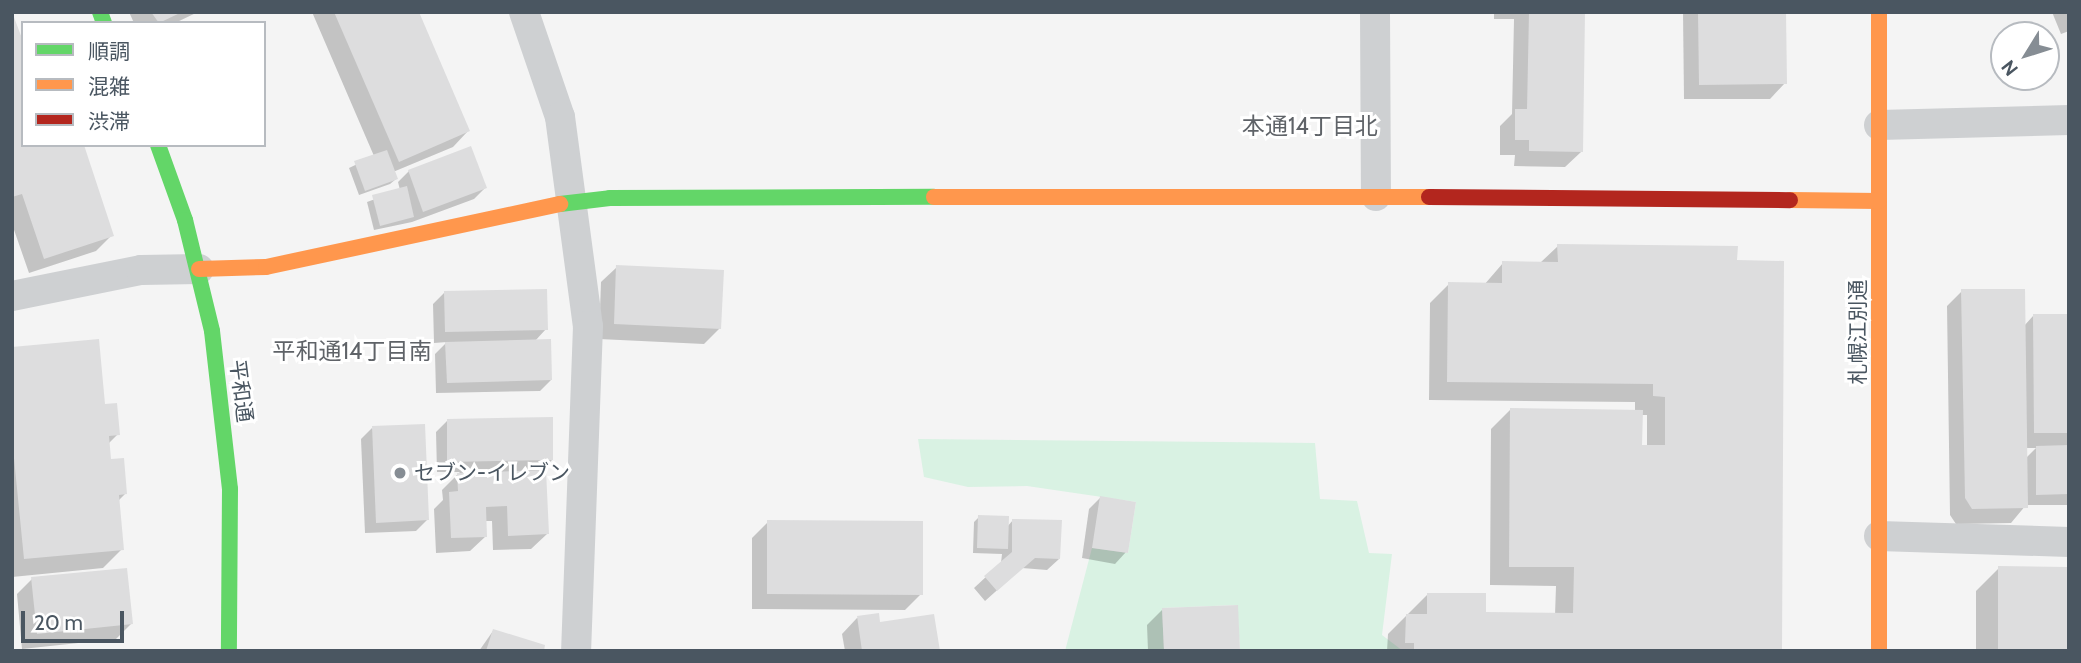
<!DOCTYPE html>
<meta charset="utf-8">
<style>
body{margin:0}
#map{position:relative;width:2081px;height:663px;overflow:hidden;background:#f4f4f4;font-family:Cabin,"Noto Sans JP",sans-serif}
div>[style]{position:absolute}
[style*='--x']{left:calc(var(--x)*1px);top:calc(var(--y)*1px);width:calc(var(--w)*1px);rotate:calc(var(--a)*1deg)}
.green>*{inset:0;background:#d9f2e3}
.shadow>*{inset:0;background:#0003}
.building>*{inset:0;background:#ddddde}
.street>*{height:30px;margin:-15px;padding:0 15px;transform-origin:15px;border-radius:15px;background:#ced0d2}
.fast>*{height:16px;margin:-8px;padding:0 8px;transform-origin:8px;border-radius:8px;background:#63d668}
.slow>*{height:16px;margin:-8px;padding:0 8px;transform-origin:8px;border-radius:8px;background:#ff974d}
.jam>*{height:16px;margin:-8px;padding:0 8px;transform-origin:8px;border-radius:8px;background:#b3261e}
.dots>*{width:19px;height:19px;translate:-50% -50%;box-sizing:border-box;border:4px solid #fff;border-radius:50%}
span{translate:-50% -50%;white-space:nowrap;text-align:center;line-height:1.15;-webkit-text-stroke:6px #fff;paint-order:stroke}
.street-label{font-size:21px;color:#4a5661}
.poi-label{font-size:21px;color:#4a5661}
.left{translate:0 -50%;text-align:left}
.neighbourhood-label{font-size:23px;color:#5f6368}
.frame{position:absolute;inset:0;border:14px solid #4a5661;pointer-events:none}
.legend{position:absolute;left:21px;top:21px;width:245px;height:126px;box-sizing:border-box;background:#fff;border:2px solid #b7bbc0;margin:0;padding:9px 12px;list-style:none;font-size:21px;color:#4a5661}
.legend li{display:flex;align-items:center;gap:14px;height:35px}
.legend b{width:35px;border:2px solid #b7bbc0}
.north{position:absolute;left:1990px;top:21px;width:70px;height:70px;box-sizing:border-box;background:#fff;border:2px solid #b7bbc0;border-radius:50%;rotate:232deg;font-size:19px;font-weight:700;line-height:28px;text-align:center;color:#4a5661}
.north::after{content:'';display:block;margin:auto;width:24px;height:32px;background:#868d94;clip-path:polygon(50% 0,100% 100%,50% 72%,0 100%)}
.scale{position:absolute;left:21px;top:611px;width:103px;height:32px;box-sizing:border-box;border:4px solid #4a5661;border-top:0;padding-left:9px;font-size:21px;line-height:24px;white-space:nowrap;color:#4a5661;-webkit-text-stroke:5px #fff;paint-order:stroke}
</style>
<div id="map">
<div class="green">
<i style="clip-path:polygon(918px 439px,1315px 443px,1320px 499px,1357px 501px,1369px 553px,1392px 554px,1382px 635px,1403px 651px,1240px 651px,1237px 605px,1162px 608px,1164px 651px,1065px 651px,1092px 548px,1128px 553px,1136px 502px,1027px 486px,968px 487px,924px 477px)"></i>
</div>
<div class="shadow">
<i style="clip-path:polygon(129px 12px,198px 12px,175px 23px,134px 23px)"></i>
<i style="clip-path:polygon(312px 12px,417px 12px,468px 131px,453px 147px,393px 172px,396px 179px,390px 184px,359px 195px,349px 168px,374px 156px)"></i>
<i style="clip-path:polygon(1494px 12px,1584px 12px,1581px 152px,1565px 167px,1514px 166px,1515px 155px,1500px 155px,1500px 126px,1512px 114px,1514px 19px,1494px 19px)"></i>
<i style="clip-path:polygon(1683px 12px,1784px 12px,1785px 83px,1770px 99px,1684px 99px)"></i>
<i style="clip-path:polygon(2052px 12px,2069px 12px,2069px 31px,2061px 34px)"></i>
<i style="clip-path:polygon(12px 15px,23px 145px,112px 235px,96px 251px,29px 273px,12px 224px)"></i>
<i style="clip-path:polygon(409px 171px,485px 188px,474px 199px,412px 222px,374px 230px,367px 202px,400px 190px,398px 182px)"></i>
<i style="clip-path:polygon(evenodd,1558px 246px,1735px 262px,1780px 651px,1387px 651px,1388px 634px,1428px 594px,1484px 614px,1555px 615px,1556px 586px,1490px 585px,1491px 429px,1510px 410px,1635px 411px,1635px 402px,1429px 400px,1430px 303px,1449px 284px,1484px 285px,1503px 263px,1540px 263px,1558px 246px,1641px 415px,1647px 415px,1647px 446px,1641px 446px,1641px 415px)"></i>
<i style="clip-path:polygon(617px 267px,720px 328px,704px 344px,599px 339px,601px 282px)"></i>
<i style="clip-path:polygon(evenodd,1962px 291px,2024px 326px,2033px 316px,2069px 316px,2069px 505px,2026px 505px,2011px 523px,1956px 524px,1950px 515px,1947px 306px,1962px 291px,2026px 448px,2036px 448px,2026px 458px,2026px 448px)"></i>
<i style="clip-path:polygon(444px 293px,546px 329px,535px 341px,551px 380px,540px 391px,436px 393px,435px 354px,447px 342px,434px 343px,433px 304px)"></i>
<i style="clip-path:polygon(12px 349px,103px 406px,118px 434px,108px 444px,110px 461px,125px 494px,118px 501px,122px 549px,103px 568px,12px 577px)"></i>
<i style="clip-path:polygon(447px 421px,552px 460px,540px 472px,547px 534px,531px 549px,493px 550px,492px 521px,485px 521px,486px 536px,470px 551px,436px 553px,434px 509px,443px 500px,442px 490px,460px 472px,437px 472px,436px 432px)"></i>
<i style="clip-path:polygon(372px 428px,427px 520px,416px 531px,365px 533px,361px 439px)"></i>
<i style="clip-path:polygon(1100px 498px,1126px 552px,1115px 564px,1082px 558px,1089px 509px)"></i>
<i style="clip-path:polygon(979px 517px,1007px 527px,1013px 520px,1059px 559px,1047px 570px,1022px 568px,985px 601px,974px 588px,1001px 563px,1002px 554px,973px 553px,974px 522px)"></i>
<i style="clip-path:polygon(768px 522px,921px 594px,905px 610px,752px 609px,752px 538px)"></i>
<i style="clip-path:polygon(1999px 568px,2065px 651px,1976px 651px,1976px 591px)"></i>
<i style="clip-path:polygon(32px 579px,131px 624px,116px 639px,22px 649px,17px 594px)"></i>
<i style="clip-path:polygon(12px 602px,13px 602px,12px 640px)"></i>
<i style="clip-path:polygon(1163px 609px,1238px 651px,1148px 651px,1147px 625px)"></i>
<i style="clip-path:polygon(857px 618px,878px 624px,938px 651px,845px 651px,842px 634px)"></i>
<i style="clip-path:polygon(493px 631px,542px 651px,479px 651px)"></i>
</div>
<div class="building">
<i style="clip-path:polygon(12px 12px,23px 41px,23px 145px,84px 145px,114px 236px,44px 259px,22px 194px,12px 197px)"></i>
<i style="clip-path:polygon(151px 12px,182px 12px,159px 23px)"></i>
<i style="clip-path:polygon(334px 12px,419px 12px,470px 131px,399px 162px)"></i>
<i style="clip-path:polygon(1529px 12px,1585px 12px,1583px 152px,1529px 151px,1529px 140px,1515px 140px,1515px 109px,1527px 109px)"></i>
<i style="clip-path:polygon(1698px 12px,1786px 12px,1787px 84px,1699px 85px)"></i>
<i style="clip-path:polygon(471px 146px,487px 188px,423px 212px,408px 170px)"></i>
<i style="clip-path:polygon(387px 150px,398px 179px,365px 191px,354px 161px)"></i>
<i style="clip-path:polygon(407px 186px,414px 217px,380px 226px,372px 195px)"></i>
<i style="clip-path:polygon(1557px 244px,1738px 246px,1737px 260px,1784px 261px,1782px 651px,1414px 651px,1414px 643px,1405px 643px,1406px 614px,1427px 614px,1427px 593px,1486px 593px,1486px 612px,1573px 613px,1574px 567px,1509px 567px,1510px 408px,1643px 410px,1642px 445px,1665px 445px,1665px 397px,1653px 396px,1653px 384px,1447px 382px,1448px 282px,1502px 283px,1502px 261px,1558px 262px)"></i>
<i style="clip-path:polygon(616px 265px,724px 270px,721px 329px,614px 324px)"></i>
<i style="clip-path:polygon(547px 289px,548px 330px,445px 332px,444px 291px)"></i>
<i style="clip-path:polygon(1961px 289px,2025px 289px,2028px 508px,1972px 509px,1965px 498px)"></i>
<i style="clip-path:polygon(2033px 314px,2069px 314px,2069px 433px,2034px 433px)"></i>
<i style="clip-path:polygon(99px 339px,105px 404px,117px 403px,120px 435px,109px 436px,111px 459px,124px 458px,127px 494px,119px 495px,124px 550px,24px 559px,12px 438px,12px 347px)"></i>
<i style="clip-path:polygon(551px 339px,552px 380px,447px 383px,445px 342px)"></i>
<i style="clip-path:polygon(553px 417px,553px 460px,447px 462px,447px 419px)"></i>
<i style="clip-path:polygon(425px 424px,429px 520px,376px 523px,372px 426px)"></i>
<i style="clip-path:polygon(2069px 445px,2069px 494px,2036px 495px,2036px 446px)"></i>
<i style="clip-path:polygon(546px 470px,549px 534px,508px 536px,507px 506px,486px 507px,487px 537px,451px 538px,449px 492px,458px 491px,457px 473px)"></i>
<i style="clip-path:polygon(1100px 496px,1136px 502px,1128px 553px,1092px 548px)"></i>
<i style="clip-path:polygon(978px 515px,1009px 516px,1008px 549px,977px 548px)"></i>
<i style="clip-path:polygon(1012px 519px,1062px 520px,1060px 559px,1035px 558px,997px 591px,984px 576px,1012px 552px)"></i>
<i style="clip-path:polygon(767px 520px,923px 521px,923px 595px,767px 594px)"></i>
<i style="clip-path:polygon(1998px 566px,2067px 567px,2067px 651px,1998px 651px)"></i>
<i style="clip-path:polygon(127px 568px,133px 624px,37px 634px,31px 577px)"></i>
<i style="clip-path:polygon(1238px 605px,1240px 651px,1164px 651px,1162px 608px)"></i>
<i style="clip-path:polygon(879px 613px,880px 622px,934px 614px,940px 651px,862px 651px,857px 616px)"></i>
<i style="clip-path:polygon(493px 629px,545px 645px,544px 651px,486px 651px)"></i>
</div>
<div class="street">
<i style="--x:524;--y:12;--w:111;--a:71.1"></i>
<i style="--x:560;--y:117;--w:211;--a:82.4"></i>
<i style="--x:588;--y:326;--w:325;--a:92.1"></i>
<i style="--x:1375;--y:12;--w:184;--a:89.7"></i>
<i style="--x:1879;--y:125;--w:190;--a:-1.5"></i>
<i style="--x:12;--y:296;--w:132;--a:-11.4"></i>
<i style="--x:141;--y:270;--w:58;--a:-1"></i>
<i style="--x:1879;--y:536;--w:190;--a:1.8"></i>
</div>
<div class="fast">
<i style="--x:100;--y:12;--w:12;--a:70"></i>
<i style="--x:158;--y:145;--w:80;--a:70.2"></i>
<i style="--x:185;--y:220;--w:114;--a:76.3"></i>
<i style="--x:212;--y:331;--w:159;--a:83.5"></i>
<i style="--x:230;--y:489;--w:162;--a:90.4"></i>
<i style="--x:560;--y:204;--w:50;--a:-6.8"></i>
<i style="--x:610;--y:198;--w:324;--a:-0.2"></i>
</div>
<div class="slow">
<i style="--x:1879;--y:12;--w:639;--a:90"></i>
<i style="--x:934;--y:197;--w:495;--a:0"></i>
<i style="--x:1790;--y:200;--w:89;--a:0.6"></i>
<i style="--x:199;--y:269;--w:67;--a:-1.7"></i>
<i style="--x:266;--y:267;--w:301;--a:-12.1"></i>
</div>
<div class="jam">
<i style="--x:1429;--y:197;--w:361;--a:0.5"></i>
</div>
<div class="dots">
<i style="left:400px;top:473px;background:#868d94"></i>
</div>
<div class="street-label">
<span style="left:1858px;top:332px;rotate:-90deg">札幌江別通</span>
<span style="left:241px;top:391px;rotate:83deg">平和通</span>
</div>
<div class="poi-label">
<span class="left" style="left:414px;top:473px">セブン-イレブン</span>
</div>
<div class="neighbourhood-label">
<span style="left:1310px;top:126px">本通14丁目北</span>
<span style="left:352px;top:351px">平和通14丁目南</span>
</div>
<div class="frame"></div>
<ul class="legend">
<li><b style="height:9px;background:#63d668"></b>順調</li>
<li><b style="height:9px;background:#ff974d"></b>混雑</li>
<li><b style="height:9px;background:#b3261e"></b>渋滞</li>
</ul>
<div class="north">N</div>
<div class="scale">20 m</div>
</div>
